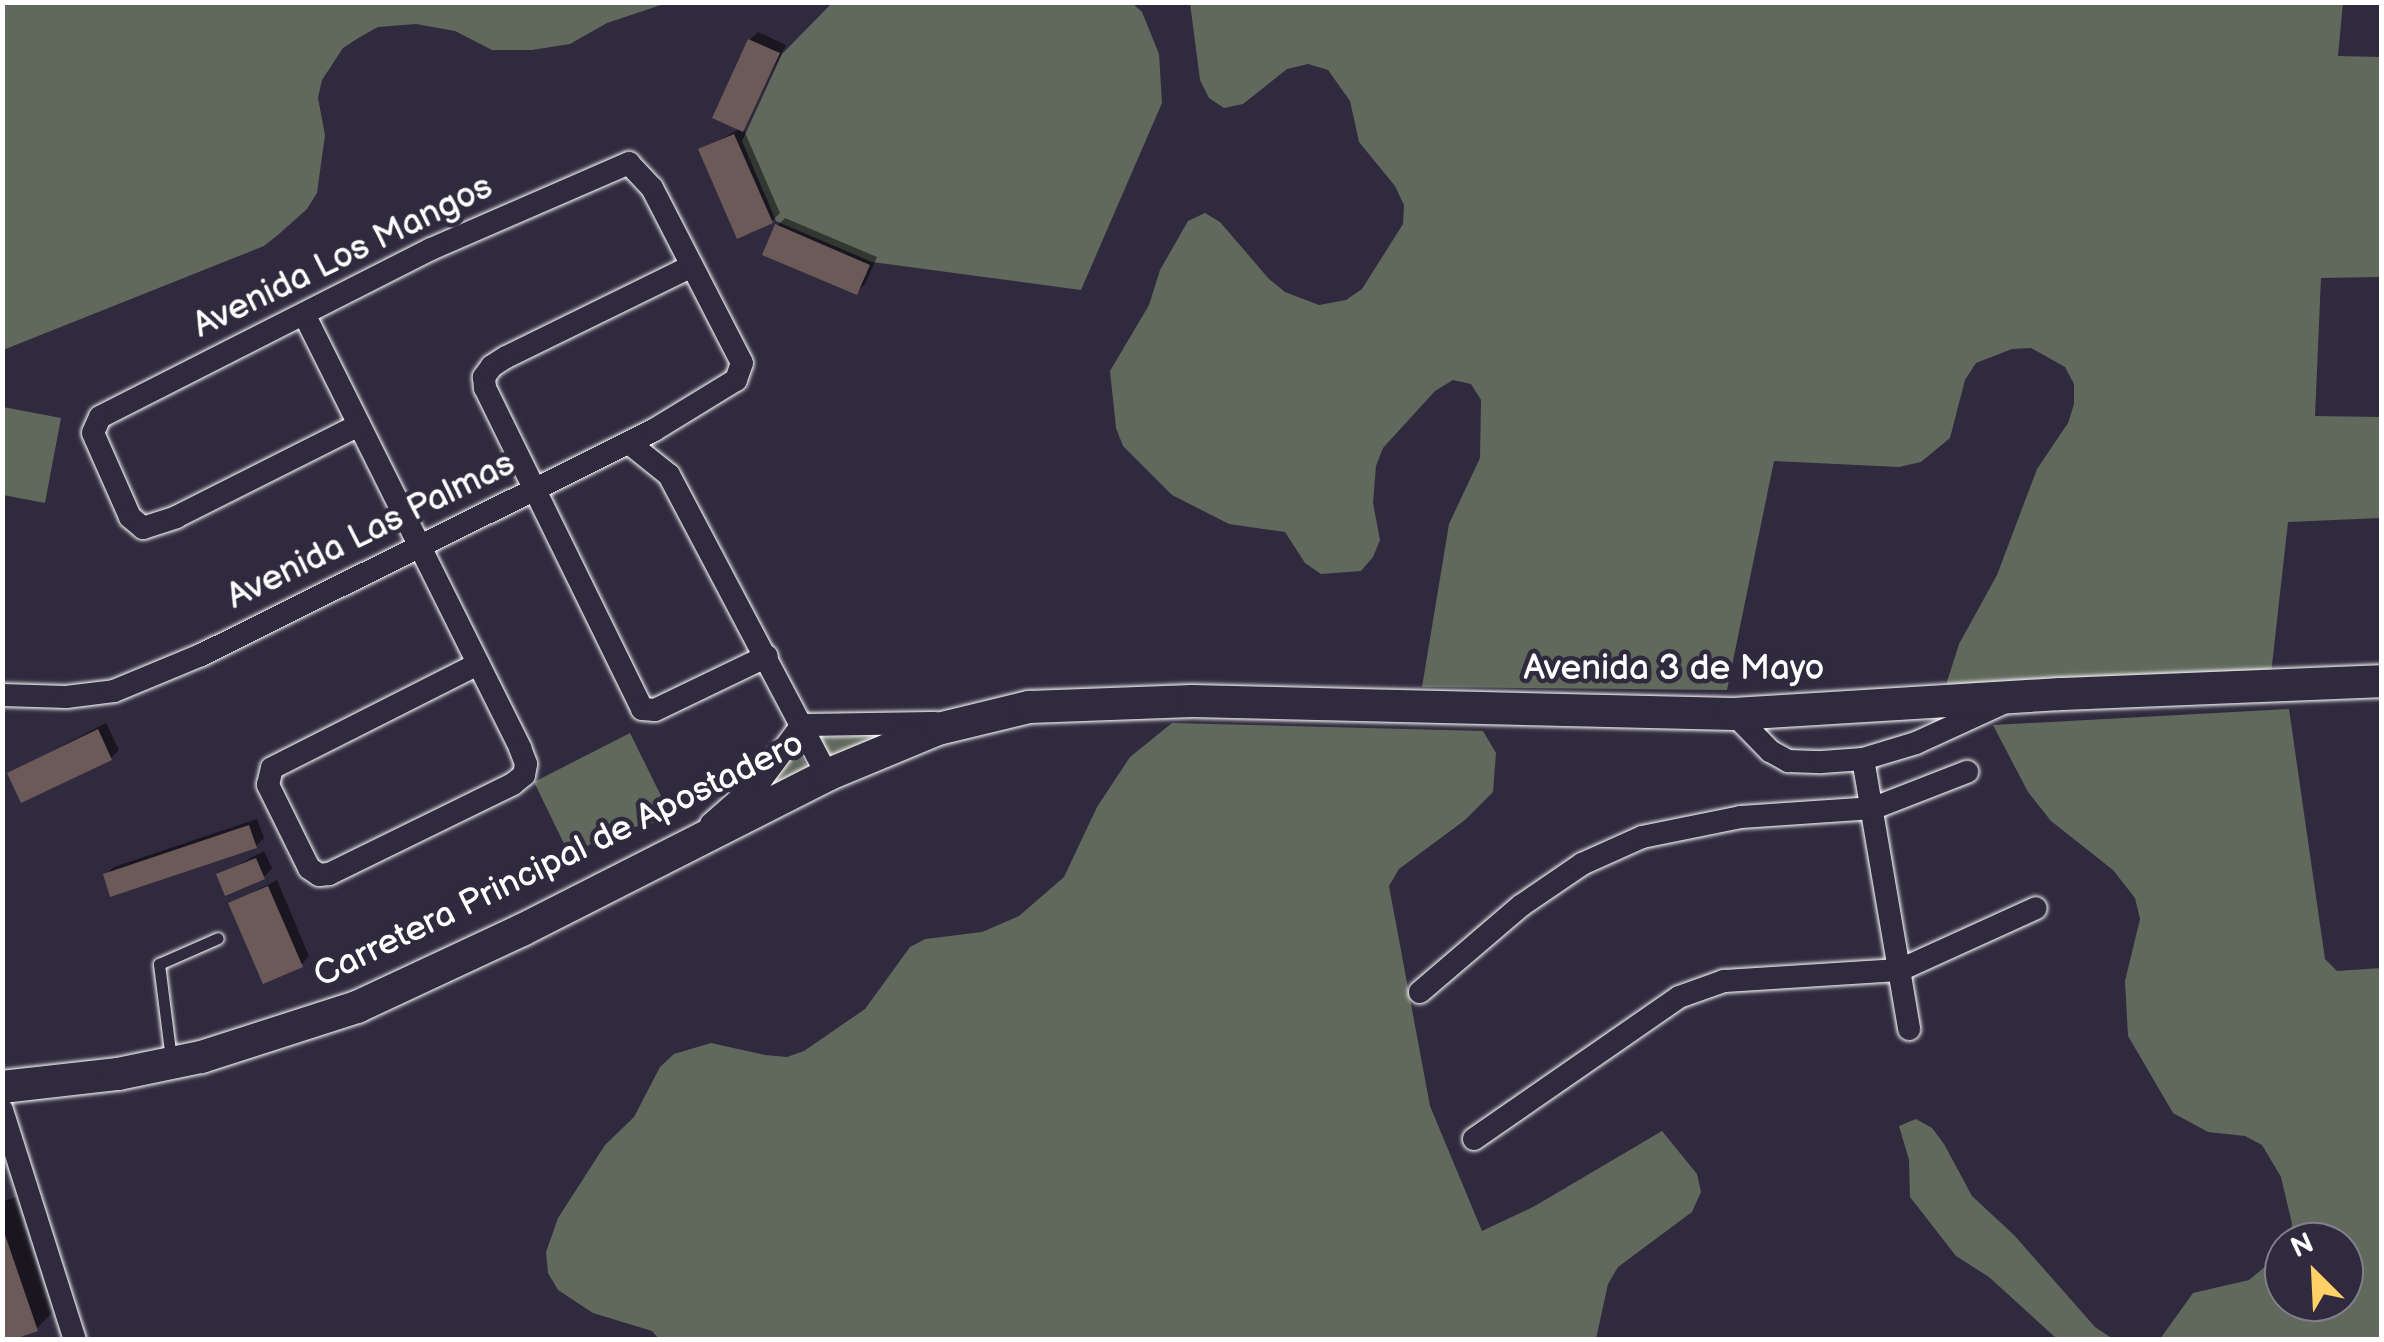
<!DOCTYPE html>
<style>
body{margin:0}
#map{position:relative;width:2384px;height:1342px;overflow:hidden;background:#2f2a3d;font-family:"Balsamiq Sans",sans-serif}
div>[style]{position:absolute}
[style*='--x']{left:calc(var(--x)*1px);top:calc(var(--y)*1px);width:calc(var(--w)*1px);rotate:calc(var(--a)*1deg)}
.green>*{inset:0;background:#61685c}
.shadow>*{inset:0;background:#0007}
.building>*{inset:0;background:#6c5a59}
.roads{filter:drop-shadow(0 0 2px #fff) drop-shadow(0 0 2px #fff)}
.lane>*{height:11px;margin:-5.5px;padding:0 5.5px;transform-origin:5.5px;border-radius:5.5px;background:#2f2a3d}
.street>*{height:22px;margin:-11px;padding:0 11px;transform-origin:11px;border-radius:11px;background:#2f2a3d}
.secondary>*{height:32px;margin:-16px;padding:0 16px;transform-origin:16px;border-radius:16px;background:#2f2a3d}
span{translate:-50% -50%;white-space:nowrap;text-align:center;line-height:1.15;-webkit-text-stroke:9px #2f2a3d;paint-order:stroke}
.street-label{font-size:35px;color:#fff}
.frame{position:absolute;inset:0;border:5px solid #fff;pointer-events:none}
.north{position:absolute;left:2264px;top:1222px;width:100px;height:100px;box-sizing:border-box;background:#2f2a3d;border:2px solid #827f8b;border-radius:50%;rotate:336deg;font-size:28px;font-weight:700;line-height:40px;text-align:center;color:#fff}
.north::after{content:'';display:block;margin:auto;width:35px;height:45px;background:#ffd166;clip-path:polygon(50% 0,100% 100%,50% 72%,0 100%)}
</style>
<div id="map">
<div class="green">
<i style="clip-path:polygon(3px 2px,667px 2px,667px 3px,607px 23px,570px 44px,532px 50px,492px 50px,455px 31px,416px 24px,378px 27px,360px 37px,343px 48px,322px 80px,318px 98px,325px 135px,317px 193px,307px 209px,279px 234px,264px 246px,3px 350px)"></i>
<i style="clip-path:polygon(2343px 2px,2338px 56px,2381px 57px,2381px 277px,2321px 278px,2315px 416px,2381px 417px,2381px 518px,2288px 522px,2271px 674px,1945px 688px,1959px 644px,1997px 575px,2037px 469px,2068px 423px,2074px 404px,2074px 384px,2065px 367px,2031px 348px,2012px 349px,1976px 363px,1965px 380px,1950px 438px,1921px 462px,1899px 467px,1774px 461px,1727px 690px,1422px 687px,1449px 524px,1480px 458px,1481px 400px,1471px 384px,1453px 380px,1435px 391px,1383px 448px,1376px 466px,1373px 503px,1380px 540px,1373px 557px,1361px 571px,1321px 574px,1305px 563px,1285px 532px,1229px 524px,1172px 495px,1123px 446px,1116px 428px,1110px 371px,1149px 305px,1160px 270px,1188px 221px,1205px 213px,1220px 222px,1269px 279px,1285px 292px,1319px 305px,1346px 300px,1362px 289px,1403px 224px,1404px 205px,1395px 186px,1359px 142px,1350px 101px,1328px 70px,1308px 64px,1287px 69px,1243px 104px,1224px 108px,1209px 98px,1200px 80px,1190px 3px)"></i>
<i style="clip-path:polygon(832px 3px,1131px 2px,1142px 12px,1159px 54px,1162px 103px,1081px 290px,872px 262px,776px 221px,742px 141px,782px 54px)"></i>
<i style="clip-path:polygon(3px 407px,61px 418px,45px 503px,3px 495px)"></i>
<i style="clip-path:polygon(2289px 709px,2325px 959px,2337px 971px,2381px 968px,2381px 1339px,2160px 1339px,2193px 1293px,2249px 1280px,2284px 1251px,2284px 1302px,2344px 1302px,2344px 1242px,2290px 1242px,2292px 1224px,2281px 1177px,2262px 1145px,2245px 1136px,2208px 1132px,2173px 1113px,2128px 1036px,2125px 981px,2140px 919px,2135px 898px,2113px 870px,2051px 821px,2028px 792px,1993px 725px)"></i>
<i style="clip-path:polygon(1172px 723px,1483px 731px,1496px 753px,1493px 792px,1465px 820px,1399px 869px,1389px 886px,1430px 1106px,1482px 1231px,1533px 1207px,1662px 1131px,1697px 1174px,1701px 1192px,1692px 1212px,1618px 1267px,1608px 1284px,1596px 1339px,660px 1340px,652px 1331px,593px 1313px,558px 1290px,548px 1273px,546px 1252px,558px 1218px,605px 1145px,634px 1117px,660px 1067px,674px 1054px,711px 1043px,765px 1055px,787px 1057px,804px 1051px,865px 1009px,910px 947px,925px 939px,982px 932px,1019px 916px,1064px 877px,1097px 807px,1130px 757px)"></i>
<i style="clip-path:polygon(897px 732px,831px 760px,819px 737px,845px 737px)"></i>
<i style="clip-path:polygon(630px 733px,672px 818px,610px 833px,570px 856px,534px 782px)"></i>
<i style="clip-path:polygon(797px 747px,809px 772px,760px 795px,789px 761px)"></i>
<i style="clip-path:polygon(1916px 1119px,1932px 1128px,1944px 1144px,1972px 1196px,2014px 1235px,2095px 1327px,2113px 1339px,2057px 1339px,1989px 1277px,1956px 1256px,1910px 1197px,1909px 1160px,1899px 1126px)"></i>
</div>
<div class="shadow">
<i style="clip-path:polygon(758px 32px,786px 45px,743px 128px,780px 213px,772px 221px,701px 150px,741px 128px,750px 40px)"></i>
<i style="clip-path:polygon(785px 218px,877px 257px,865px 284px,857px 292px,777px 226px)"></i>
<i style="clip-path:polygon(106px 723px,119px 750px,111px 758px,10px 773px)"></i>
<i style="clip-path:polygon(257px 819px,264px 838px,256px 846px,105px 875px,114px 867px)"></i>
<i style="clip-path:polygon(264px 851px,272px 868px,264px 877px,219px 875px)"></i>
<i style="clip-path:polygon(277px 880px,309px 956px,301px 965px,231px 904px)"></i>
<i style="clip-path:polygon(16px 1197px,53px 1312px,36px 1329px,2px 1340px,2px 1202px)"></i>
</div>
<div class="building">
<i style="clip-path:polygon(748px 39px,780px 53px,743px 132px,712px 118px)"></i>
<i style="clip-path:polygon(734px 134px,773px 223px,737px 239px,698px 149px)"></i>
<i style="clip-path:polygon(775px 224px,870px 265px,857px 295px,762px 255px)"></i>
<i style="clip-path:polygon(98px 729px,112px 760px,21px 803px,7px 773px)"></i>
<i style="clip-path:polygon(249px 825px,257px 848px,110px 897px,103px 874px)"></i>
<i style="clip-path:polygon(256px 858px,265px 879px,225px 896px,216px 874px)"></i>
<i style="clip-path:polygon(268px 886px,303px 967px,263px 984px,228px 903px)"></i>
<i style="clip-path:polygon(2px 1226px,38px 1331px,11px 1340px,2px 1340px)"></i>
</div>
<div class="roads">
<div class="lane">
<i style="--x:171;--y:1059;--w:96;--a:-97.2"></i>
<i style="--x:159;--y:964;--w:64;--a:-23.8"></i>
</div>
<div class="street">
<i style="--x:692;--y:266;--w:207;--a:153.9"></i>
<i style="--x:506;--y:357;--w:17;--a:147"></i>
<i style="--x:492;--y:366;--w:14;--a:126"></i>
<i style="--x:484;--y:377;--w:11;--a:85"></i>
<i style="--x:485;--y:388;--w:357;--a:63.9"></i>
<i style="--x:642;--y:709;--w:13;--a:4"></i>
<i style="--x:655;--y:710;--w:124;--a:-25.7"></i>
<i style="--x:304;--y:314;--w:485;--a:63.5"></i>
<i style="--x:520;--y:748;--w:17;--a:69"></i>
<i style="--x:526;--y:764;--w:11;--a:100"></i>
<i style="--x:524;--y:775;--w:14;--a:141"></i>
<i style="--x:513;--y:784;--w:205;--a:153.9"></i>
<i style="--x:329;--y:874;--w:10;--a:174"></i>
<i style="--x:319;--y:875;--w:12;--a:-145"></i>
<i style="--x:309;--y:868;--w:93;--a:-116.3"></i>
<i style="--x:268;--y:785;--w:17;--a:-77"></i>
<i style="--x:272;--y:768;--w:231;--a:-26.8"></i>
<i style="--x:629;--y:443;--w:51;--a:38.7"></i>
<i style="--x:669;--y:475;--w:339;--a:62.2"></i>
<i style="--x:2;--y:695;--w:64;--a:1.8"></i>
<i style="--x:66;--y:697;--w:48;--a:-7.1"></i>
<i style="--x:114;--y:691;--w:94;--a:-22.5"></i>
<i style="--x:201;--y:655;--w:506;--a:-26.41"></i>
<i style="--x:654;--y:430;--w:96;--a:-31.4"></i>
<i style="--x:736;--y:380;--w:18;--a:-71"></i>
<i style="--x:742;--y:363;--w:197;--a:-117.2"></i>
<i style="--x:652;--y:188;--w:34;--a:-133"></i>
<i style="--x:629;--y:163;--w:216;--a:156.5"></i>
<i style="--x:431;--y:249;--w:371;--a:153.1"></i>
<i style="--x:100;--y:417;--w:17;--a:114"></i>
<i style="--x:93;--y:433;--w:92;--a:66.2"></i>
<i style="--x:130;--y:517;--w:17;--a:40"></i>
<i style="--x:143;--y:528;--w:35;--a:-18"></i>
<i style="--x:176;--y:517;--w:205;--a:-26.7"></i>
<i style="--x:1734;--y:714;--w:52;--a:45.8"></i>
<i style="--x:1770;--y:751;--w:21;--a:29"></i>
<i style="--x:1788;--y:761;--w:34;--a:2"></i>
<i style="--x:1822;--y:762;--w:41;--a:-4.2"></i>
<i style="--x:1863;--y:759;--w:55;--a:-16.8"></i>
<i style="--x:1916;--y:743;--w:96;--a:-24.7"></i>
<i style="--x:1863;--y:759;--w:274;--a:80.3"></i>
<i style="--x:711;--y:824;--w:67;--a:-41.3"></i>
<i style="--x:761;--y:780;--w:69;--a:-53.3"></i>
<i style="--x:802;--y:725;--w:133;--a:-0.9"></i>
<i style="--x:1420;--y:992;--w:134;--a:-40.5"></i>
<i style="--x:1522;--y:905;--w:73;--a:-34.3"></i>
<i style="--x:1582;--y:864;--w:66;--a:-24.2"></i>
<i style="--x:1642;--y:837;--w:101;--a:-11.4"></i>
<i style="--x:1741;--y:817;--w:133;--a:-3.9"></i>
<i style="--x:1874;--y:808;--w:100;--a:-21.2"></i>
<i style="--x:2;--y:1110;--w:241;--a:72.4"></i>
<i style="--x:1474;--y:1139;--w:249;--a:-34.7"></i>
<i style="--x:1679;--y:997;--w:48;--a:-19.6"></i>
<i style="--x:1724;--y:981;--w:176;--a:-3.6"></i>
<i style="--x:1900;--y:970;--w:149;--a:-24.5"></i>
</div>
<div class="secondary">
<i style="--x:2;--y:1087;--w:117;--a:-6.4"></i>
<i style="--x:118;--y:1074;--w:85;--a:-11.6"></i>
<i style="--x:201;--y:1057;--w:164;--a:-17.8"></i>
<i style="--x:357;--y:1007;--w:182;--a:-25"></i>
<i style="--x:522;--y:930;--w:342;--a:-26.9"></i>
<i style="--x:827;--y:775;--w:120;--a:-22.5"></i>
<i style="--x:938;--y:729;--w:94;--a:-13.6"></i>
<i style="--x:1029;--y:707;--w:163;--a:-2.1"></i>
<i style="--x:1192;--y:701;--w:542;--a:1.37"></i>
<i style="--x:1734;--y:714;--w:327;--a:-3.5"></i>
<i style="--x:2060;--y:694;--w:322;--a:-2.3"></i>
</div>
</div>
<div class="street-label">
<span style="left:343px;top:257px;rotate:-26deg">Avenida Los Mangos</span>
<span style="left:371px;top:531px;rotate:-26deg">Avenida Las Palmas</span>
<span style="left:1674px;top:669px">Avenida 3 de Mayo</span>
<span style="left:559px;top:860px;rotate:-26deg">Carretera Principal de Apostadero</span>
</div>
<div class="frame"></div>
<div class="north">N</div>
</div>
